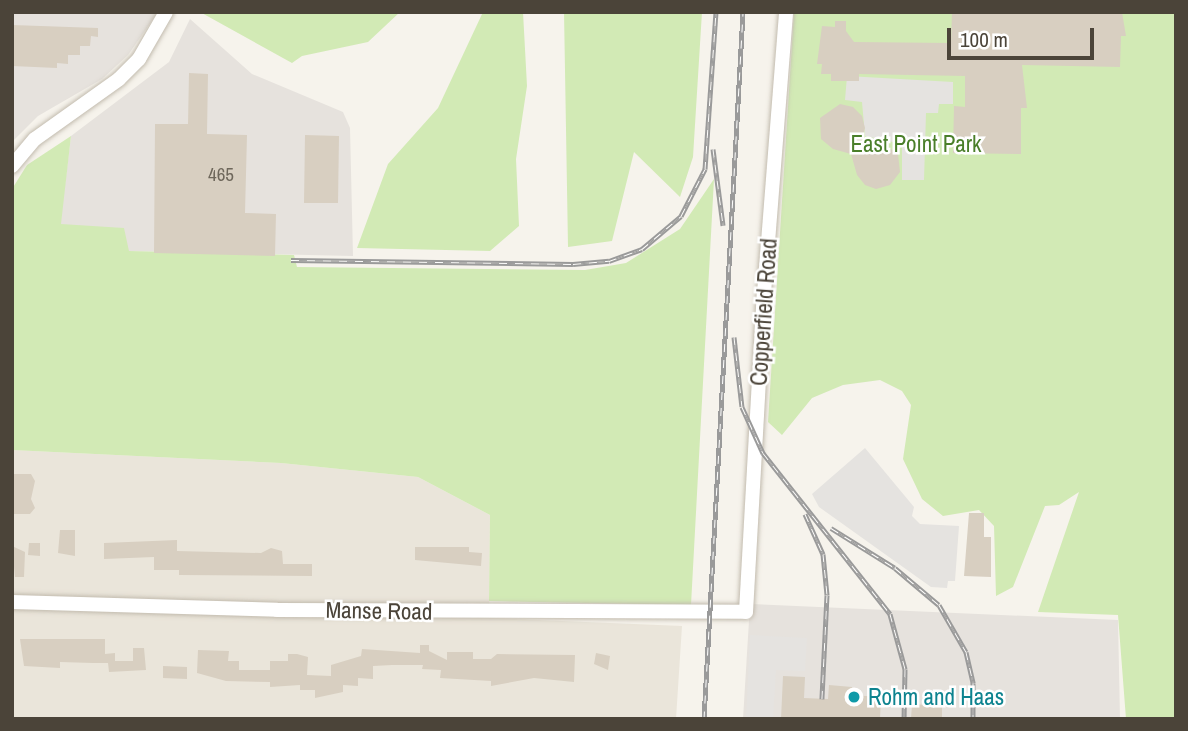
<!DOCTYPE html>
<style>
body{margin:0}
#map{position:relative;width:1188px;height:731px;overflow:hidden;background:#f6f3ec;font-family:"Archivo Narrow",sans-serif}
div>[style]{position:absolute}
[style*='--x']{left:calc(var(--x)*1px);top:calc(var(--y)*1px);width:calc(var(--w)*1px);rotate:calc(var(--a)*1deg)}
.residential>*{inset:0;background:#eae5da}
.industrial>*{inset:0;background:#e6e2dd}
.green>*{inset:0;background:#d2eab5}
.parking>*{inset:0;background:#e5e3e0}
.building>*{inset:0;background:#d8cfc1}
.roads{filter:drop-shadow(0 0 2px #c2bbae) drop-shadow(0 0 2px #c2bbae)}
.minor>*{height:14px;margin:-7px;padding:0 7px;transform-origin:7px;border-radius:7px;background:#fff}
.rail>*{height:5px;margin-top:-2.5px;transform-origin:0;background:repeating-linear-gradient(90deg,#fff 0 8px,#9a9a9a 0 16px);box-sizing:border-box;border-block:2px solid #9a9a9a}
.dots>*{width:19px;height:19px;translate:-50% -50%;box-sizing:border-box;border:4px solid #fff;border-radius:50%}
span{translate:-50% -50%;white-space:nowrap;text-align:center;line-height:1.15;-webkit-text-stroke:5px #fff;paint-order:stroke}
.number-label{font-size:19px;color:#6e675b}
.number-label span{-webkit-text-stroke-width:0}
.park-label{font-size:23px;color:#4a7f2a}
.street-label{font-size:23px;color:#4b4439}
.culture-label{font-size:23px;color:#0d838f}
.left{translate:0 -50%;text-align:left}
.frame{position:absolute;inset:0;border:14px solid #4b4439;pointer-events:none}
.scale{position:absolute;left:947px;top:28px;width:147px;height:32px;box-sizing:border-box;border:4px solid #4b4439;border-top:0;padding-left:9px;font-size:21px;line-height:24px;white-space:nowrap;color:#4b4439;-webkit-text-stroke:5px #fff;paint-order:stroke}
</style>
<div id="map">
<div class="residential">
<i style="clip-path:polygon(12px 450px,281px 463px,418px 477px,490px 515px,489px 618px,682px 626px,676px 719px,12px 719px)"></i>
</div>
<div class="industrial">
<i style="clip-path:polygon(12px 12px,158px 12px,128px 55px,102px 79px,38px 116px,12px 142px)"></i>
<i style="clip-path:polygon(190px 19px,252px 74px,343px 112px,350px 128px,353px 256px,129px 251px,60px 224px,71px 136px,169px 62px)"></i>
<i style="clip-path:polygon(750px 604px,1118px 620px,1120px 719px,743px 719px)"></i>
</div>
<div class="green">
<i style="clip-path:polygon(200px 12px,400px 12px,368px 42px,302px 56px,292px 63px)"></i>
<i style="clip-path:polygon(483px 12px,523px 12px,527px 86px,516px 159px,519px 226px,490px 251px,357px 248px,388px 164px,438px 108px)"></i>
<i style="clip-path:polygon(564px 12px,702px 12px,693px 157px,680px 197px,634px 152px,612px 241px,568px 247px)"></i>
<i style="clip-path:polygon(794px 12px,1176px 12px,1176px 719px,1126px 719px,1118px 615px,1038px 612px,1079px 492px,1059px 505px,1045px 506px,1013px 587px,996px 596px,994px 526px,979px 510px,943px 516px,922px 499px,903px 459px,911px 405px,902px 391px,880px 380px,843px 385px,812px 398px,782px 435px,768px 422px)"></i>
<i style="clip-path:polygon(71px 136px,61px 224px,124px 228px,129px 251px,294px 255px,297px 267px,585px 270px,626px 263px,680px 229px,714px 179px,691px 605px,489px 601px,490px 515px,418px 477px,281px 463px,12px 450px,12px 189px,27px 165px)"></i>
</div>
<div class="parking">
<i style="clip-path:polygon(847px 76px,953px 82px,953px 104px,939px 104px,938px 113px,926px 113px,924px 180px,902px 180px,902px 144px,865px 136px,862px 102px,845px 100px)"></i>
<i style="clip-path:polygon(865px 448px,914px 507px,912px 516px,920px 524px,959px 526px,955px 581px,948px 581px,947px 588px,931px 587px,819px 507px,812px 494px)"></i>
<i style="clip-path:polygon(750px 635px,807px 638px,805px 671px,776px 670px,773px 719px,746px 719px)"></i>
</div>
<div class="building">
<i style="clip-path:polygon(952px 12px,1122px 12px,1126px 36px,1121px 36px,1120px 67px,1022px 65px,1027px 108px,1021px 108px,1021px 154px,953px 153px,954px 106px,965px 107px,965px 76px,859px 74px,859px 81px,831px 81px,831px 74px,821px 74px,822px 64px,817px 64px,822px 26px,835px 27px,835px 21px,846px 21px,846px 31px,854px 42px,951px 43px)"></i>
<i style="clip-path:polygon(12px 25px,98px 28px,98px 37px,91px 36px,90px 46px,80px 46px,80px 55px,68px 55px,68px 64px,57px 63px,57px 68px,12px 66px)"></i>
<i style="clip-path:polygon(189px 73px,208px 74px,207px 134px,247px 135px,245px 213px,276px 214px,275px 256px,154px 253px,155px 124px,188px 124px)"></i>
<i style="clip-path:polygon(840px 104px,853px 107px,862px 116px,865px 128px,860px 146px,882px 143px,898px 154px,900px 172px,890px 185px,876px 189px,865px 185px,857px 175px,851px 154px,833px 149px,821px 139px,820px 118px)"></i>
<i style="clip-path:polygon(305px 135px,339px 136px,338px 203px,304px 203px)"></i>
<i style="clip-path:polygon(12px 474px,31px 474px,35px 481px,31px 499px,35px 508px,30px 514px,12px 514px)"></i>
<i style="clip-path:polygon(969px 513px,984px 513px,984px 537px,991px 537px,991px 577px,964px 576px)"></i>
<i style="clip-path:polygon(60px 530px,75px 530px,75px 556px,58px 553px)"></i>
<i style="clip-path:polygon(177px 540px,177px 551px,261px 553px,271px 548px,282px 551px,283px 564px,312px 564px,312px 576px,179px 575px,179px 570px,154px 570px,154px 557px,104px 559px,104px 543px)"></i>
<i style="clip-path:polygon(29px 543px,40px 543px,40px 556px,28px 555px)"></i>
<i style="clip-path:polygon(12px 546px,25px 552px,24px 577px,15px 577px)"></i>
<i style="clip-path:polygon(415px 547px,469px 547px,469px 552px,482px 553px,481px 566px,415px 560px)"></i>
<i style="clip-path:polygon(20px 639px,105px 639px,105px 654px,115px 653px,115px 661px,133px 661px,133px 648px,144px 648px,146px 670px,109px 672px,108px 663px,93px 663px,60px 662px,60px 668px,24px 666px)"></i>
<i style="clip-path:polygon(420px 645px,429px 645px,429px 651px,447px 660px,447px 652px,473px 652px,473px 659px,491px 659px,497px 654px,575px 655px,574px 682px,534px 678px,491px 686px,491px 681px,440px 678px,441px 670px,422px 669px,423px 665px,392px 665px,373px 666px,373px 679px,358px 678px,358px 686px,343px 685px,343px 692px,315px 698px,315px 690px,300px 690px,300px 685px,270px 687px,270px 682px,226px 681px,197px 673px,198px 650px,229px 651px,228px 661px,239px 661px,239px 670px,270px 670px,270px 661px,288px 661px,288px 654px,297px 654px,308px 657px,307px 675px,331px 676px,331px 665px,361px 656px,362px 649px,420px 653px)"></i>
<i style="clip-path:polygon(596px 653px,610px 656px,608px 670px,594px 664px)"></i>
<i style="clip-path:polygon(163px 666px,187px 667px,187px 679px,163px 678px)"></i>
<i style="clip-path:polygon(783px 676px,805px 677px,804px 698px,828px 699px,829px 685px,852px 687px,851px 695px,881px 697px,880px 719px,781px 719px)"></i>
<i style="clip-path:polygon(912px 704px,942px 706px,942px 719px,911px 719px)"></i>
</div>
<div class="roads">
<div class="minor">
<i style="--x:12;--y:166;--w:35;--a:-50"></i>
<i style="--x:35;--y:139;--w:103;--a:-35.5"></i>
<i style="--x:119;--y:79;--w:28;--a:-45"></i>
<i style="--x:139;--y:59;--w:54;--a:-60.1"></i>
<i style="--x:12;--y:602;--w:265;--a:1.7"></i>
<i style="--x:277;--y:610;--w:469;--a:0.2"></i>
<i style="--x:746;--y:612;--w:320;--a:-86.8"></i>
<i style="--x:764;--y:293;--w:282;--a:-85.5"></i>
</div>
</div>
<div class="rail">
<i style="--x:713;--y:149;--w:77;--a:82.5"></i>
<i style="--x:291;--y:260;--w:282;--a:0.8"></i>
<i style="--x:573;--y:264;--w:36;--a:-5"></i>
<i style="--x:609;--y:261;--w:35;--a:-20"></i>
<i style="--x:642;--y:249;--w:51;--a:-40.2"></i>
<i style="--x:681;--y:216;--w:53;--a:-62.9"></i>
<i style="--x:705;--y:169;--w:157;--a:-86"></i>
<i style="--x:734;--y:337;--w:70;--a:83.5"></i>
<i style="--x:742;--y:407;--w:51;--a:65.5"></i>
<i style="--x:763;--y:453;--w:205;--a:51.7"></i>
<i style="--x:890;--y:614;--w:57;--a:74.7"></i>
<i style="--x:905;--y:669;--w:50;--a:91.1"></i>
<i style="--x:805;--y:514;--w:44;--a:65.8"></i>
<i style="--x:823;--y:554;--w:41;--a:84.4"></i>
<i style="--x:827;--y:595;--w:104;--a:92.8"></i>
<i style="--x:831;--y:528;--w:75;--a:32"></i>
<i style="--x:895;--y:568;--w:57;--a:40.1"></i>
<i style="--x:939;--y:605;--w:54;--a:60.1"></i>
<i style="--x:966;--y:652;--w:32;--a:77"></i>
<i style="--x:973;--y:683;--w:36;--a:90"></i>
<i style="--x:704;--y:719;--w:708;--a:-86.84"></i>
</div>
<div class="dots">
<i style="left:854px;top:697px;background:#0f9aa8"></i>
</div>
<div class="number-label">
<span style="left:221px;top:175px">465</span>
</div>
<div class="park-label">
<span style="left:916px;top:144px">East Point Park</span>
</div>
<div class="street-label">
<span style="left:764px;top:312px;rotate:-86deg">Copperfield Road</span>
<span style="left:379px;top:611px;rotate:1deg">Manse Road</span>
</div>
<div class="culture-label">
<span class="left" style="left:868px;top:697px">Rohm and Haas</span>
</div>
<div class="frame"></div>
<div class="scale">100 m</div>
</div>
